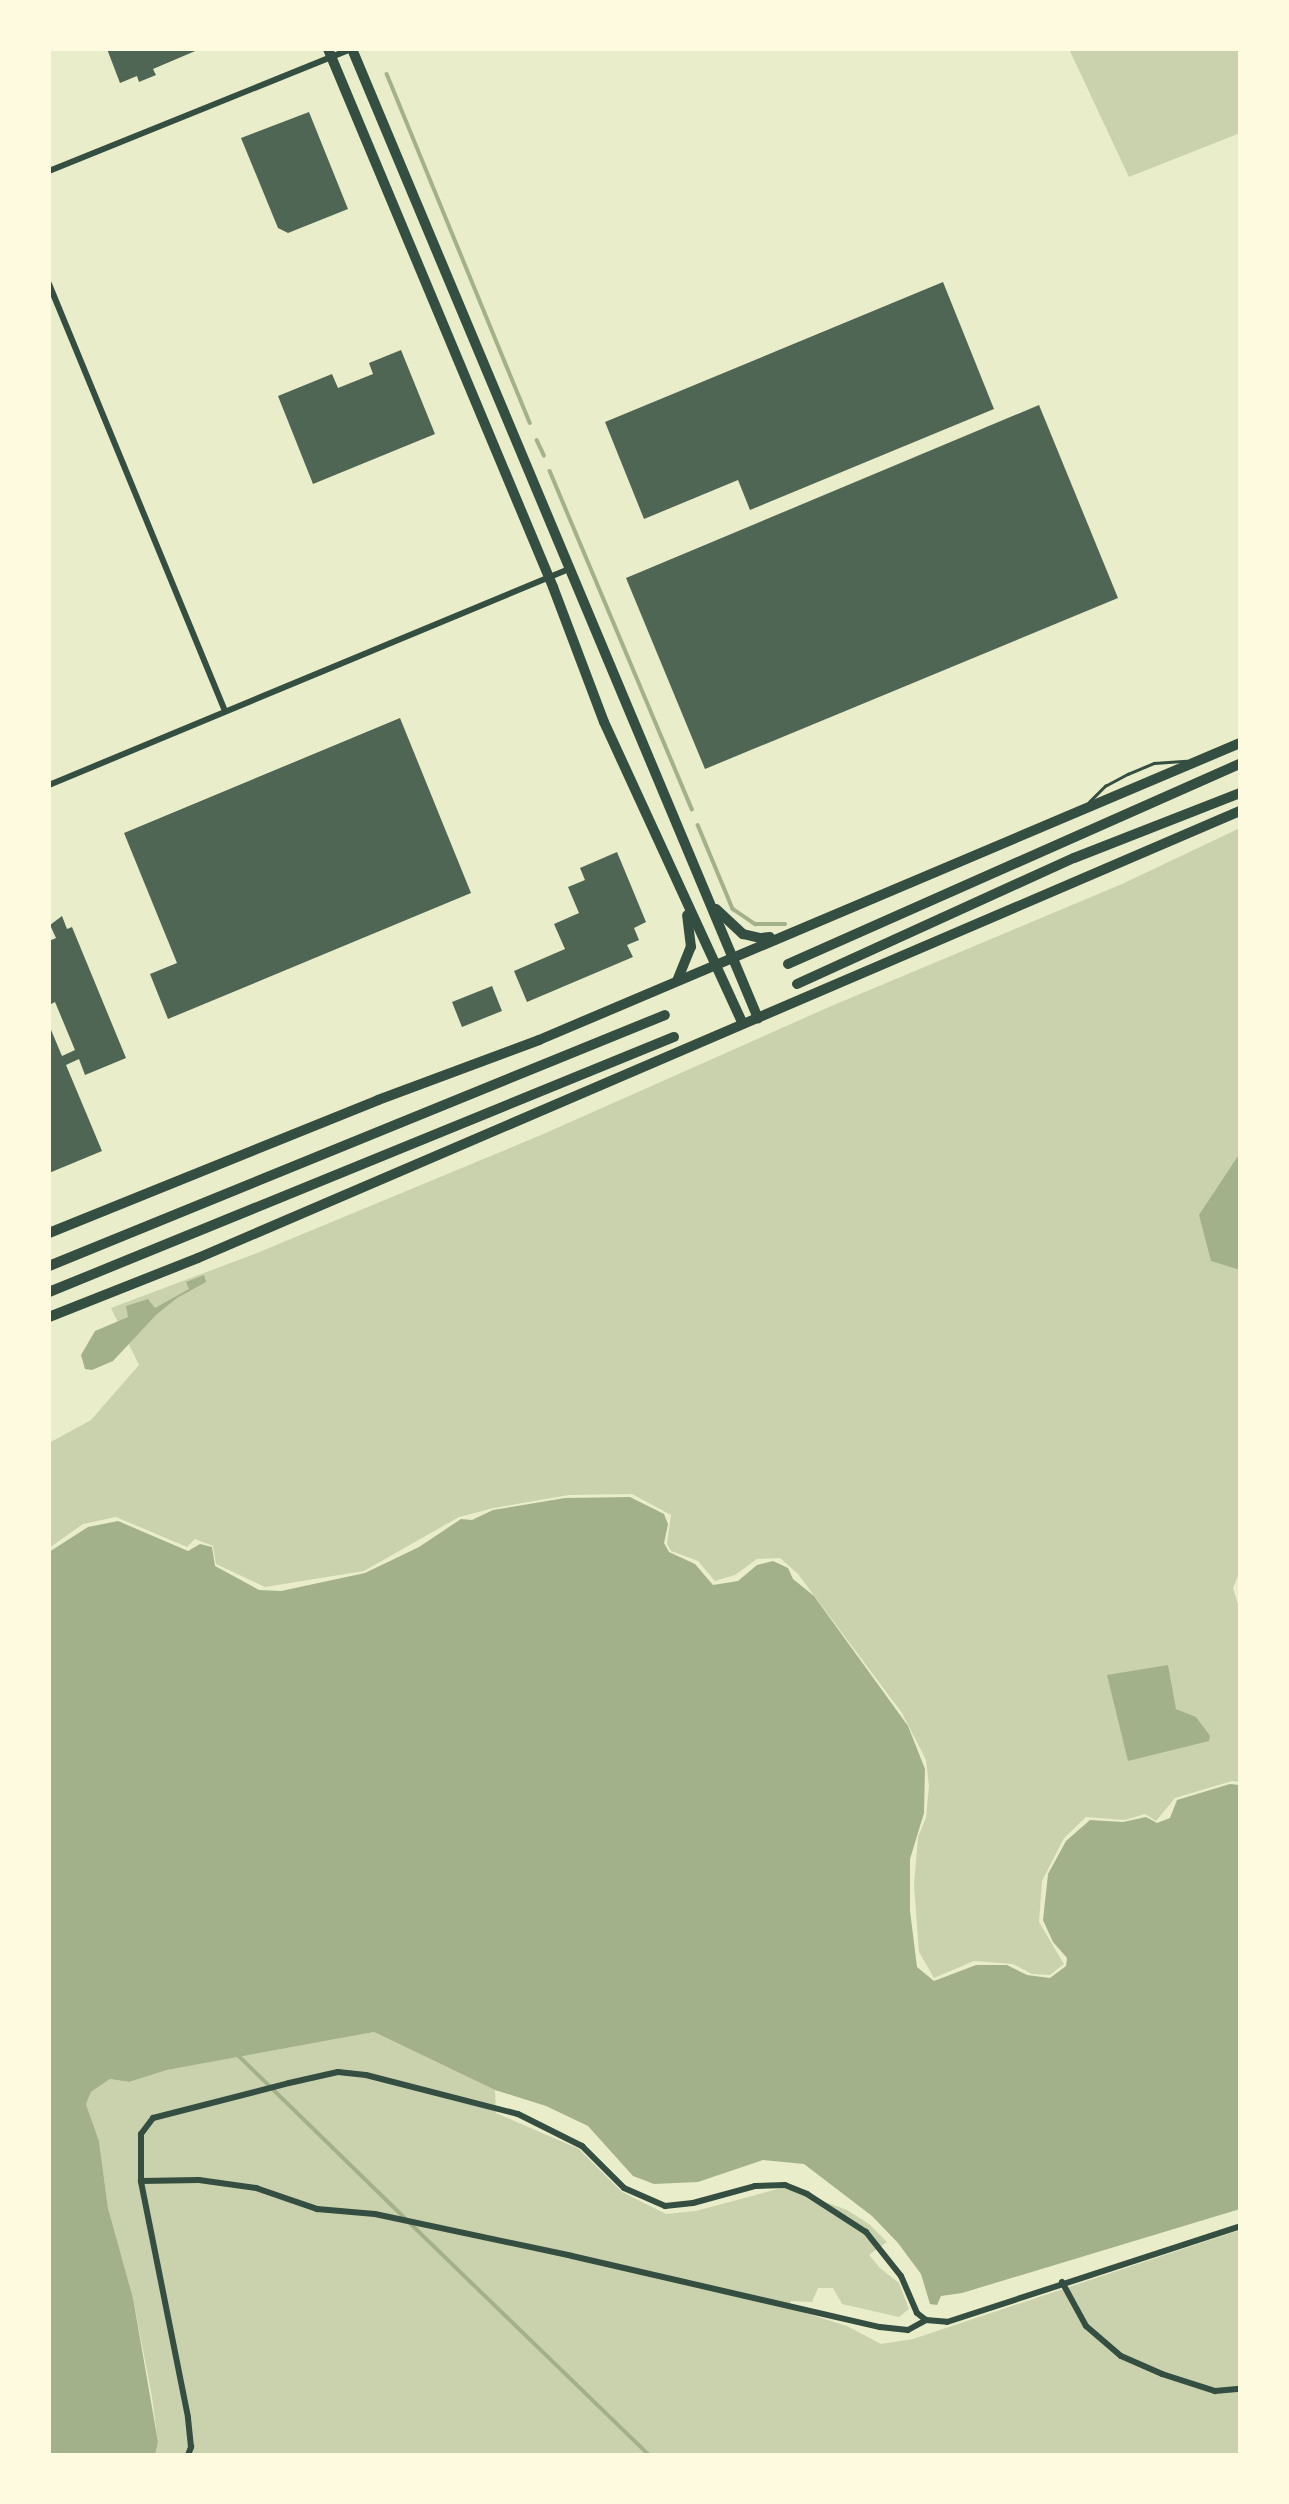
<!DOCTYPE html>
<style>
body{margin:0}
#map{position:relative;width:1289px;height:2504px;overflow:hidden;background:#e9edc9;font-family:"Fira Sans",sans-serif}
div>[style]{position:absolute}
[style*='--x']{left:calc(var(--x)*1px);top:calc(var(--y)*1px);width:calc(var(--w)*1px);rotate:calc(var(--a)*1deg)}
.green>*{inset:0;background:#cad2ad}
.water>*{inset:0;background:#a3b18a}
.stream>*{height:3.5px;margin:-1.75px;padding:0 1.75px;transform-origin:1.75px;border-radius:1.75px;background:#a3b18a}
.building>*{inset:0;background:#4f6655}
.service>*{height:2.5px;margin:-1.25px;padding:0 1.25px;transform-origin:1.25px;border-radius:1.25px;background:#344e41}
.minor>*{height:6px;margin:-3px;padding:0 3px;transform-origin:3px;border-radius:3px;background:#344e41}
.primary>*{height:10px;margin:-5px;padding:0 5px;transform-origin:5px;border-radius:5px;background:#344e41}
.motorway>*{height:10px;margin:-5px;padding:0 5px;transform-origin:5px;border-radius:5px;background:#344e41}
span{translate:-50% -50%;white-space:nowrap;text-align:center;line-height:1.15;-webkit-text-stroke:7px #fefae0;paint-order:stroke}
.frame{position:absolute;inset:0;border:51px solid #fefae0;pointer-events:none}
</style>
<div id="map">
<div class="green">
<i style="clip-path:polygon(1069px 49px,1240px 49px,1240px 133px,1129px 177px)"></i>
<i style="clip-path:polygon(1240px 828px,1240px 1571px,1233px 1588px,1240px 1611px,1240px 1782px,1232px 1781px,1175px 1798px,1156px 1821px,1145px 1814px,1125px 1820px,1086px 1817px,1064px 1838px,1042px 1881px,1039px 1922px,1064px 1964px,1050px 1975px,1032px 1974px,1013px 1964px,974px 1961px,934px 1978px,919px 1952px,914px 1885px,918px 1837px,926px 1818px,929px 1786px,926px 1760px,902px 1713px,798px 1574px,780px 1558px,757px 1559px,735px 1575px,715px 1581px,698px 1561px,671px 1551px,667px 1544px,671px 1515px,632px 1494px,569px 1495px,494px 1508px,459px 1517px,364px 1571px,265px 1587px,216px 1564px,213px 1546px,195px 1539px,187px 1547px,116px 1517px,83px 1524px,49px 1548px,49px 1443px,91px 1420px,139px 1365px,111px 1308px,257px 1253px,541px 1135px,829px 1007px,1122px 884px)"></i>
<i style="clip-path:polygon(374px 2032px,495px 2090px,496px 2113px,579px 2149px,622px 2192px,666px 2214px,696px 2211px,785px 2187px,847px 2210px,869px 2224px,887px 2242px,869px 2255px,880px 2268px,899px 2283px,909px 2309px,899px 2317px,842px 2304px,833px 2288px,818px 2288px,812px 2302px,791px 2301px,789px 2308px,847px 2326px,881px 2344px,913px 2339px,1240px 2230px,1240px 2455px,155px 2455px,158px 2442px,152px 2397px,133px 2298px,108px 2208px,99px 2141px,86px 2104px,91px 2092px,110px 2079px,129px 2082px,167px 2070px)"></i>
</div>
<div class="water">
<i style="clip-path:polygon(1240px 1153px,1240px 1270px,1211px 1261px,1199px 1215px)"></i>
<i style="clip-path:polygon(204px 1275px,206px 1282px,177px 1298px,156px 1315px,113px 1361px,92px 1370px,85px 1369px,81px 1355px,95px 1331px,128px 1317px,126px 1306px,148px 1299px,155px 1308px,189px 1289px,186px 1282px)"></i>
<i style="clip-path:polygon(630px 1497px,664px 1514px,668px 1524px,664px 1543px,669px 1552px,695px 1564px,713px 1585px,738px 1581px,757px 1565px,773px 1561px,788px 1568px,793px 1579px,814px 1596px,908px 1726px,925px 1769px,924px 1813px,910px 1859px,910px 1911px,917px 1967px,934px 1981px,976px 1965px,1007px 1965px,1027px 1975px,1050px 1978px,1066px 1966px,1067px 1958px,1053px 1942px,1043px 1920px,1048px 1874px,1066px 1841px,1090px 1820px,1123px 1822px,1146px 1817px,1157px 1823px,1170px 1818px,1177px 1800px,1230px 1784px,1240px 1785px,1240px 2209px,962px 2293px,941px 2296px,937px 2305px,930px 2304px,921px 2274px,898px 2243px,872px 2216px,804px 2164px,763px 2160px,698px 2182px,654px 2184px,633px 2176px,588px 2126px,546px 2106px,495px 2090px,374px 2032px,167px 2070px,129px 2082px,110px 2079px,91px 2092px,86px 2104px,99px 2141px,108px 2208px,133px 2298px,158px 2442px,155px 2455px,49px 2455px,49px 1552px,88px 1527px,118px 1521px,188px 1551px,200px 1544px,212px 1547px,215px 1566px,259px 1590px,281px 1591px,365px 1573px,419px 1547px,461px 1519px,472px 1520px,493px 1510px,565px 1498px)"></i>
<i style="clip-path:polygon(1168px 1665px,1176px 1709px,1196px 1717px,1210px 1736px,1209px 1741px,1128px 1761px,1107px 1675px)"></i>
</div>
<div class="stream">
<i style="--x:387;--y:74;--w:377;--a:67.7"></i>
<i style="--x:537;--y:440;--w:17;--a:65"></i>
<i style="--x:550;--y:471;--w:367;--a:67.2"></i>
<i style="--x:698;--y:825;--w:91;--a:67.4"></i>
<i style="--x:733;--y:909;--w:27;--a:34"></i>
<i style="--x:755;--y:924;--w:30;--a:0"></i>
<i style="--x:239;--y:2056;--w:233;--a:44.3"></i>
<i style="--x:411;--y:2224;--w:332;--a:44.1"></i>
</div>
<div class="building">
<i style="clip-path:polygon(107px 49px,200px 49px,153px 69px,156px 75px,139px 82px,137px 76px,120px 83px)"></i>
<i style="clip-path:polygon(309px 112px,348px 209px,288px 233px,278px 228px,241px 138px)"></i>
<i style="clip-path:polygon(943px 282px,994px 409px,750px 510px,738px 480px,644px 519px,605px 422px)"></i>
<i style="clip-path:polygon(401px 350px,435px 434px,313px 484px,278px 396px,332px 374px,338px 388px,373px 374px,369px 363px)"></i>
<i style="clip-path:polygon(1039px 405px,1118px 598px,705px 769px,626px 578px)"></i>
<i style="clip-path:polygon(400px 718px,471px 893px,168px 1019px,150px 974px,177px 963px,124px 833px)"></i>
<i style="clip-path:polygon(617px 852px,646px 922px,634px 928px,639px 940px,627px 945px,633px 957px,527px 1002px,514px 971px,565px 949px,554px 924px,579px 913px,568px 887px,585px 880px,580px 868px)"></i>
<i style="clip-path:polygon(62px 916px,67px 929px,72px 927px,126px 1058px,85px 1075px,79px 1059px,66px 1065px,102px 1151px,49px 1173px,49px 1025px,62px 1056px,75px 1050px,55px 1002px,49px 1005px,49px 941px,56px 938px,50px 925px)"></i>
<i style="clip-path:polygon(492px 986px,502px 1011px,462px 1027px,452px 1002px)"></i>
</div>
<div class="service">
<i style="--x:1089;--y:802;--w:23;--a:-45"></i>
<i style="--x:1105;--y:786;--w:26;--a:-28"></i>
<i style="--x:1128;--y:774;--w:28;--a:-23"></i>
<i style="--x:1154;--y:763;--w:32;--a:-4"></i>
</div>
<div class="minor">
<i style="--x:49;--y:171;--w:326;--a:-22"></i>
<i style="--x:49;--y:284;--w:462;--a:67.6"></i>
<i style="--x:49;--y:785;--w:565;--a:-22.57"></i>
<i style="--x:141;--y:2181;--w:58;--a:-1"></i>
<i style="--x:199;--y:2180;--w:58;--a:8"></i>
<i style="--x:256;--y:2188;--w:65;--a:19"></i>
<i style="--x:317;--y:2209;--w:58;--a:4.9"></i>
<i style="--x:375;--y:2214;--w:201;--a:12"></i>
<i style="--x:572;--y:2256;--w:316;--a:13"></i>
<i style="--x:880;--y:2327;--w:28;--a:6"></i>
<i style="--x:908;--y:2330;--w:21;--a:-29"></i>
<i style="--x:1062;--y:2282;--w:50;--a:61.4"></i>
<i style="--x:1086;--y:2326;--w:46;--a:40.6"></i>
<i style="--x:1121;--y:2356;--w:45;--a:23.7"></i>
<i style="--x:1162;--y:2374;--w:56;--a:17.8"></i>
<i style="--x:1215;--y:2391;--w:25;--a:-5"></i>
<i style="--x:188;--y:2455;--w:9;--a:-69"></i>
<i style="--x:191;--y:2447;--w:30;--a:-96"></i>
<i style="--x:188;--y:2417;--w:241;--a:-101.3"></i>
<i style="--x:141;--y:2181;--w:47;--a:-90"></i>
<i style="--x:141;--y:2134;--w:20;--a:-53"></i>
<i style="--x:153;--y:2118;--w:140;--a:-14.4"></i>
<i style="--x:289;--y:2083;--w:50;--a:-12.7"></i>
<i style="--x:338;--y:2072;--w:28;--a:6"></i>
<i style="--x:366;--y:2075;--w:157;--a:14.4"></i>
<i style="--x:518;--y:2114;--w:72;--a:26.6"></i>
<i style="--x:582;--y:2146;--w:59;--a:45"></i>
<i style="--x:624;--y:2188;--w:45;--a:23.7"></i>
<i style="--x:665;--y:2206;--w:28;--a:-6"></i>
<i style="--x:693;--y:2203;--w:64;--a:-15.3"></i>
<i style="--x:755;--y:2186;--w:30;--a:-2"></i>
<i style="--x:785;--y:2185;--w:24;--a:22"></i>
<i style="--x:807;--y:2194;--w:70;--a:32.8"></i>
<i style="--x:866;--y:2232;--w:56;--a:51.5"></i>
<i style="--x:901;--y:2276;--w:40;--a:66.6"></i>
<i style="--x:917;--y:2313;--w:11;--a:38"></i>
<i style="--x:926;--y:2320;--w:21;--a:5"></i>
<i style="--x:947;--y:2322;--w:308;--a:-18.1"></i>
</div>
<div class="primary">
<i style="--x:328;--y:49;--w:583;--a:67.3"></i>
<i style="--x:553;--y:587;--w:144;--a:69.3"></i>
<i style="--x:604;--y:722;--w:332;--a:65.3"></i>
<i style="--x:352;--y:49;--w:1051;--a:67.27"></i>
<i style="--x:716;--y:909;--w:37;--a:43"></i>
<i style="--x:743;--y:934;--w:18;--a:13"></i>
<i style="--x:761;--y:938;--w:9;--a:-6"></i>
<i style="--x:677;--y:981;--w:37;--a:-68"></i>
<i style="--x:691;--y:947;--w:32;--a:-97"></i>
<i style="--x:49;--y:1233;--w:355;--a:-22"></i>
<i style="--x:378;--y:1100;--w:172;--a:-20.4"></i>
<i style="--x:539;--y:1040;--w:761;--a:-22.96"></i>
<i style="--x:49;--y:1317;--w:160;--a:-21.6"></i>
<i style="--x:198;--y:1258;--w:1134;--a:-23.22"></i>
</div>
<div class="motorway">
<i style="--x:788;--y:964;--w:494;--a:-23.9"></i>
<i style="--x:797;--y:984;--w:304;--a:-24.5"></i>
<i style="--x:1074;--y:858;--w:178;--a:-21.4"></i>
<i style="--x:49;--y:1266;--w:665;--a:-22.17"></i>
<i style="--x:49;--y:1292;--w:675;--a:-22.2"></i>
</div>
<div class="frame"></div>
</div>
